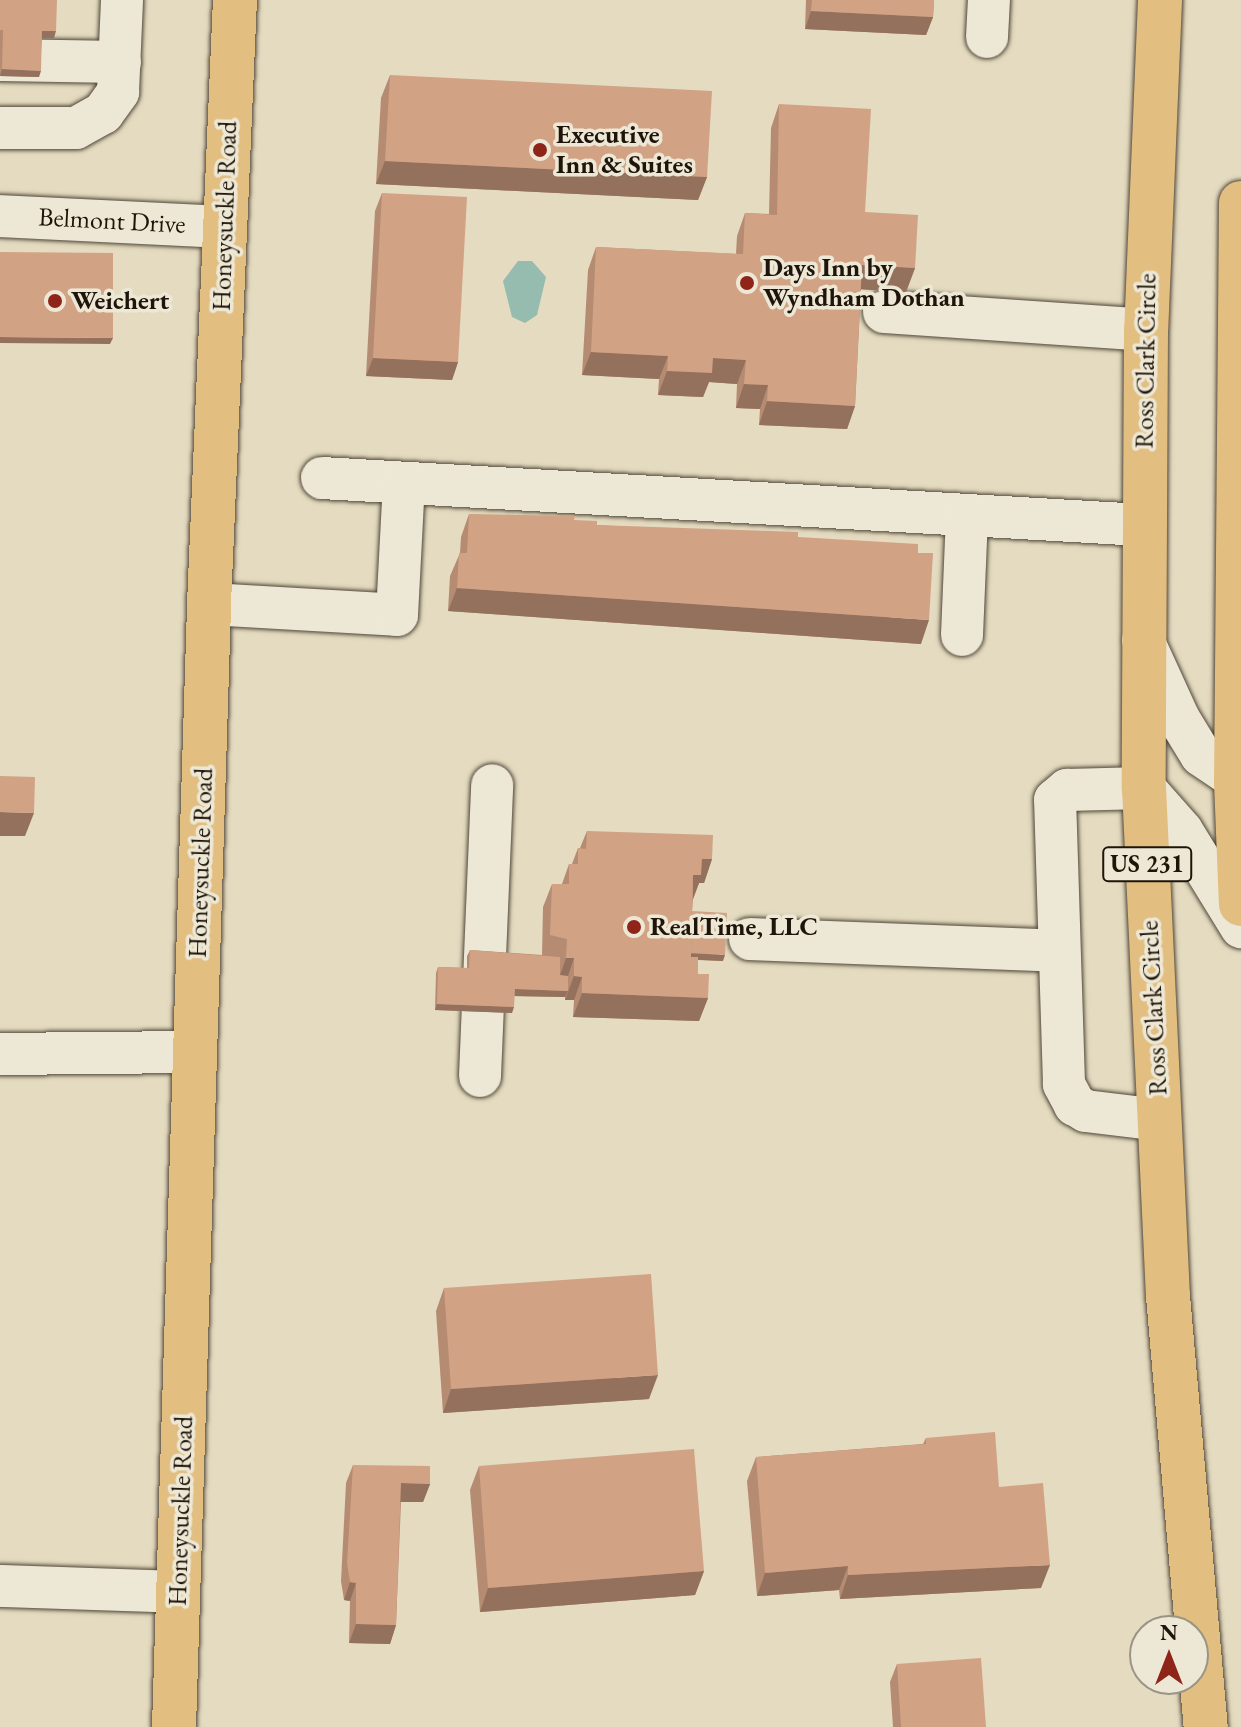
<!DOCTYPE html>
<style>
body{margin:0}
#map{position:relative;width:1241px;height:1727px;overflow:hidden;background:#e4dbc0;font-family:"EB Garamond",serif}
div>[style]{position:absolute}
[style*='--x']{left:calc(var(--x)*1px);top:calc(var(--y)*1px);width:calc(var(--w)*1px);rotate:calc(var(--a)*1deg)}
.water>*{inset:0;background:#96bbaf}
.roads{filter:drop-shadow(0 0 2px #504637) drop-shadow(0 0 2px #504637)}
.minor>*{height:42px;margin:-21px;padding:0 21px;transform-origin:21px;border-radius:21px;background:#ede8d6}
.major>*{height:44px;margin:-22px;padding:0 22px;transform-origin:22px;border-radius:22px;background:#e2be80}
.highway>*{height:44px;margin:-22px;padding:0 22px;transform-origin:22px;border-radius:22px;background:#e2be80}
.wall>*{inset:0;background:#b58b72}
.shaded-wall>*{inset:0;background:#93715c}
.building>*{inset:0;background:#d2a284}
.dots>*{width:22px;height:22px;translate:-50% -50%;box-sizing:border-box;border:4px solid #ede8d6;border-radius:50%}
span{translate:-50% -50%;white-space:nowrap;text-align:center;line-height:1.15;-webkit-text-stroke:7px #ede8d6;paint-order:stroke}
.shield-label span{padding:2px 6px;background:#ede8d6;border:2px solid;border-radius:6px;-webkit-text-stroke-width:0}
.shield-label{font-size:24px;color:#1f1409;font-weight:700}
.poi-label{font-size:26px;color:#1f1409;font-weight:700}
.left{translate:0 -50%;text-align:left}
.street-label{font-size:26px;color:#1f1409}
.north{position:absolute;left:1129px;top:1615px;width:80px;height:80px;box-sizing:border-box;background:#ede8d6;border:2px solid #9b9384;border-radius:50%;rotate:0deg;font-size:22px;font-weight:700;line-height:32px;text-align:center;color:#1f1409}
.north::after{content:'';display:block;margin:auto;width:28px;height:36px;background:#8f2418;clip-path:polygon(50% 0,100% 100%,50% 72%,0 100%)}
</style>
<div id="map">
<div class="water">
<i style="clip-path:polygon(518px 261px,532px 261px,546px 277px,537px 315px,525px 323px,512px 317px,503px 281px)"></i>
</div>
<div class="roads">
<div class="minor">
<i style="--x:987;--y:37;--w:37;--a:-87"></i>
<i style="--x:0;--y:60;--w:120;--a:1"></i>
<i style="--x:0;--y:128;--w:76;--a:0"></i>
<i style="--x:76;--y:128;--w:31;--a:-29"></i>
<i style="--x:103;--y:113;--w:26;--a:-54"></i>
<i style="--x:118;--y:92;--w:92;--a:-87.5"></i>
<i style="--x:0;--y:216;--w:224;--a:2.8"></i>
<i style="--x:884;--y:312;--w:263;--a:3.9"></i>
<i style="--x:322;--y:478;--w:822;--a:3.28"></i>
<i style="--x:209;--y:604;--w:188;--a:3.3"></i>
<i style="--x:397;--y:615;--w:132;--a:-87"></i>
<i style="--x:962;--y:635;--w:120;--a:-87.6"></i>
<i style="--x:1143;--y:640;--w:87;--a:65.5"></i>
<i style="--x:1179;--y:719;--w:42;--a:58.6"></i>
<i style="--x:1201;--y:755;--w:48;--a:34"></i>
<i style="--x:750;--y:939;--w:307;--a:2.2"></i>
<i style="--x:0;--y:1054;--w:194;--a:-0.6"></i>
<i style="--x:480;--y:1076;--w:291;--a:-87.6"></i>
<i style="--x:1160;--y:1120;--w:75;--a:-173.1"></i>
<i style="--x:1086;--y:1111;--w:13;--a:-151"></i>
<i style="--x:1075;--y:1105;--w:24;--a:-118"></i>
<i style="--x:1064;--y:1084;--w:284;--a:-91.8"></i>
<i style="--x:1055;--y:800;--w:16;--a:-40"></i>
<i style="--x:1067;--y:790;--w:77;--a:-1.5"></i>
<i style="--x:1144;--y:788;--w:57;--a:48.5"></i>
<i style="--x:1182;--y:831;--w:113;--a:58.4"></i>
<i style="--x:0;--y:1586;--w:179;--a:1.9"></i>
</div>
<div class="major">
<i style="--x:174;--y:1727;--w:1124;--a:-88.21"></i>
<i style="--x:209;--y:604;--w:605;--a:-87.54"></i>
</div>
<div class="highway">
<i style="--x:1160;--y:0;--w:330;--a:92.4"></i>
<i style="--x:1146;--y:330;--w:458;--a:90.3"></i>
<i style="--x:1144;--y:788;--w:509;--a:87.3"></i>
<i style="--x:1168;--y:1296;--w:433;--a:85"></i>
<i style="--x:1241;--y:203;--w:579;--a:90.49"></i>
<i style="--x:1236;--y:782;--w:122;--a:87.7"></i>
</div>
</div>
<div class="wall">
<i style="clip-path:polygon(0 0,54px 38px,42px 38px,39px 77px,0 76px)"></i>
<i style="clip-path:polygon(806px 0,934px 0,933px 17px,926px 35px,805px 29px)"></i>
<i style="clip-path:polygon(390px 75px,707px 177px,698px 200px,376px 184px,381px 98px)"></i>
<i style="clip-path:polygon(779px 104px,865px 212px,915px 268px,906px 292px,861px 289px,855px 406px,847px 429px,759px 425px,760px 409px,736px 408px,737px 384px,709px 382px,703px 397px,658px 395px,659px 379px,582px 375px,588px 270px,596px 247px,736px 254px,737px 236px,745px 213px,769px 214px,771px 128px)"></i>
<i style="clip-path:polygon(382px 193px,458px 362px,452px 380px,366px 376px,375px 211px)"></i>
<i style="clip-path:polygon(469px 514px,574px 520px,597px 525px,798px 537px,921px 644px,448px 611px,450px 576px,460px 553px,461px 537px)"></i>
<i style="clip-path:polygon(587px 831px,712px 859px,704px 883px,699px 883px,693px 899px,692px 911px,723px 961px,698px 960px,698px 974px,708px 998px,699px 1021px,573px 1017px,574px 1000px,565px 1000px,565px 997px,514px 996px,512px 1013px,435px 1010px,436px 973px,438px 967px,467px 968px,467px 956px,470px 950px,542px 955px,543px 907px,552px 884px,562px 884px,569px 864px,572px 864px,578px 848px,580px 848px)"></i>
<i style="clip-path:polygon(444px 1288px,649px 1399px,443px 1413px,436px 1311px)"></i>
<i style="clip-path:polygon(926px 1438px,999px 1487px,1041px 1588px,840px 1599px,839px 1590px,757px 1596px,747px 1481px,756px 1457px,923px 1444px)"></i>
<i style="clip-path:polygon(353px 1465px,430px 1484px,423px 1502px,401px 1502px,396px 1625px,390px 1644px,349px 1643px,350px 1601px,344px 1600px,341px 1581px,346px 1483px)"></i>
<i style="clip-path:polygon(479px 1466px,704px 1571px,695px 1595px,480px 1612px,470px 1490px)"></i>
<i style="clip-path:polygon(897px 1664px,986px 1727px,893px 1727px,890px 1682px)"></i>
</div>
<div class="shaded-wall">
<i style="clip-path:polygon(811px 11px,933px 17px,926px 35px,805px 29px)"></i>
<i style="clip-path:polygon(42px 31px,56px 31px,54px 38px,40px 38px)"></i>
<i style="clip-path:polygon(2px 69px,41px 71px,39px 77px,0 76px)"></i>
<i style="clip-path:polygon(385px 161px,707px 177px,698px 200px,376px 184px)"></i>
<i style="clip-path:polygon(862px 265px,915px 268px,906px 292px,854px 289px)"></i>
<i style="clip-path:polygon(0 337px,113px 338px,110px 344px,0 343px)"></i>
<i style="clip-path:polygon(591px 352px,668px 356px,659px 379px,582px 375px)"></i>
<i style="clip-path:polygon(373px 358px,458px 362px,452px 380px,366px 376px)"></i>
<i style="clip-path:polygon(713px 358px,746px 360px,737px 384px,709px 382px,703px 397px,658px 395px,667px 371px)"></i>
<i style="clip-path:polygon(744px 384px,768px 385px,760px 409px,736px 408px)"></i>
<i style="clip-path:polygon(767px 401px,855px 406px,847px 429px,759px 425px)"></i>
<i style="clip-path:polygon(457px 588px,929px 620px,921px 644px,448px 611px)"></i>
<i style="clip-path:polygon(0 812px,34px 813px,25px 836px,0 836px)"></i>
<i style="clip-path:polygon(702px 859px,712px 859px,704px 883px,699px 883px,693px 899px,693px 875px)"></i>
<i style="clip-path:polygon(685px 953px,725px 955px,723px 961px,683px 959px)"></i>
<i style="clip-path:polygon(566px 958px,574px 958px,566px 982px,558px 981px)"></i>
<i style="clip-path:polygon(574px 976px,582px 977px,574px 1000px,565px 1000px)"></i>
<i style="clip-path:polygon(515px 989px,568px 991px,565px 997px,512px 996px)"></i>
<i style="clip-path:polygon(582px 993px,708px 998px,699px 1021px,573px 1017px)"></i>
<i style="clip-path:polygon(437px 1004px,514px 1007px,512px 1013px,435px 1010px)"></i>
<i style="clip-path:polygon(658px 1375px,649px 1399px,443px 1413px,451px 1389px)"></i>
<i style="clip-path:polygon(401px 1483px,430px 1484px,423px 1502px,395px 1502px)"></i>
<i style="clip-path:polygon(1050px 1565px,1041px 1588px,840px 1599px,848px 1575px)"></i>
<i style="clip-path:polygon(848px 1566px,839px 1590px,757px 1596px,765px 1573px)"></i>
<i style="clip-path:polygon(704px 1571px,695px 1595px,480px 1612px,488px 1588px)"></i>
<i style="clip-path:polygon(350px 1582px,356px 1583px,350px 1601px,344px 1600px)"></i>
<i style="clip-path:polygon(356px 1624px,396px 1625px,390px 1644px,349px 1643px)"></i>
</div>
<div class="building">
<i style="clip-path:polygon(0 0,57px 0,56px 31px,42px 31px,41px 71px,2px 69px,3px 30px,0 30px)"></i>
<i style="clip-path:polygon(812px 0,934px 0,933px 17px,811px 11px)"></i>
<i style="clip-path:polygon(390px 75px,712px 91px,707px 177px,385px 161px)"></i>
<i style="clip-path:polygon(779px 104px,871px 109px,865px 212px,918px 215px,915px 268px,862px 265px,855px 406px,767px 401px,768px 385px,744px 384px,746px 360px,713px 358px,712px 373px,667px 371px,668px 356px,591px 352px,596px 247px,743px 254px,745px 213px,777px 215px)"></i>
<i style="clip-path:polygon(382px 193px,467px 197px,458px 362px,373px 358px)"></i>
<i style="clip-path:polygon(0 252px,113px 253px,113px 338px,0 337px)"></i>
<i style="clip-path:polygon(469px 514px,575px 516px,574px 520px,597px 521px,597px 525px,798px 532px,798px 537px,918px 544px,918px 553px,933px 553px,929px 620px,457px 588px,459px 553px,467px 553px)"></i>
<i style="clip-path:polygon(0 776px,35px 777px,34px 813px,0 812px)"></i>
<i style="clip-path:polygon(587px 831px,713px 835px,712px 859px,702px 859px,701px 875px,693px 875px,691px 957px,698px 957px,698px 974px,709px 974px,708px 998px,582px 993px,582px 977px,574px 976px,574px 958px,566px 958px,567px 939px,550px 935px,552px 884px,569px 884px,569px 864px,578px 864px,578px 848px,586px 849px)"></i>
<i style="clip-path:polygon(692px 911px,727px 913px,725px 955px,691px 953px)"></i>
<i style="clip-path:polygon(470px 950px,560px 957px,560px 975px,568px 976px,568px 991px,515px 989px,514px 1007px,437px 1004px,438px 967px,469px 968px)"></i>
<i style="clip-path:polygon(651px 1274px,658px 1375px,451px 1389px,444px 1288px)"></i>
<i style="clip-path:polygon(995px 1432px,999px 1487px,1043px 1483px,1050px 1565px,848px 1575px,848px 1566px,765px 1573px,756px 1457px,926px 1444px,926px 1438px)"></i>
<i style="clip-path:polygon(694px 1449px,704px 1571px,488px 1588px,479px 1466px)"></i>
<i style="clip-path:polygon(353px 1465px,430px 1466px,430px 1484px,401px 1483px,396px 1625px,356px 1624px,356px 1583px,350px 1582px,347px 1563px)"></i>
<i style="clip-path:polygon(981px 1658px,986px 1727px,901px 1727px,897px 1664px)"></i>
</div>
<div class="dots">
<i style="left:540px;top:150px;background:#8f2418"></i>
<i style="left:747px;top:283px;background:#8f2418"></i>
<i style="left:55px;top:301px;background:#8f2418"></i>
<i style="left:634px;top:927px;background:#8f2418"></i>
</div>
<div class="shield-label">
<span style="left:1147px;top:864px">US 231</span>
</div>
<div class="poi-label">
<span class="left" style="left:556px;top:150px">Executive<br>Inn &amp; Suites</span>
<span class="left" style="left:763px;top:283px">Days Inn by<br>Wyndham Dothan</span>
<span class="left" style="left:71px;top:301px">Weichert</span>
<span class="left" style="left:650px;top:927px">RealTime, LLC</span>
</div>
<div class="street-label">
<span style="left:225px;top:216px;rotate:-88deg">Honeysuckle Road</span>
<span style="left:112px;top:221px;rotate:3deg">Belmont Drive</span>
<span style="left:1146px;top:361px;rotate:-89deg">Ross Clark Circle</span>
<span style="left:201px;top:863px;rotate:-88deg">Honeysuckle Road</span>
<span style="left:1154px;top:1008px;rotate:-93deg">Ross Clark Circle</span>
<span style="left:181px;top:1511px;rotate:-88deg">Honeysuckle Road</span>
</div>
<div class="north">N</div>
</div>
